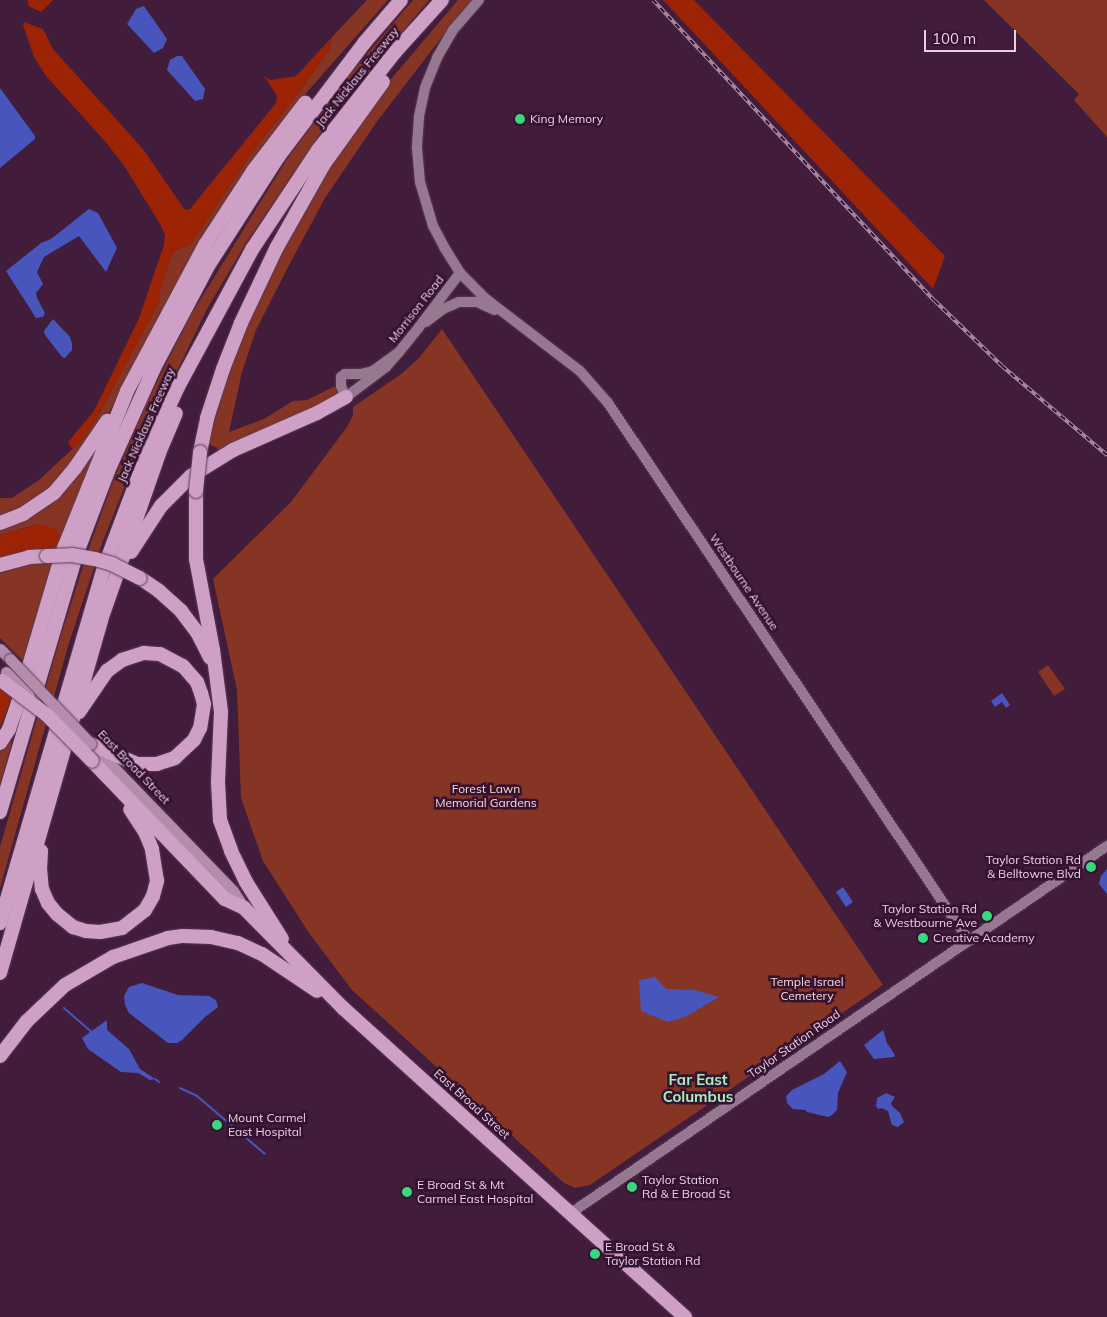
<!DOCTYPE html>
<style>
body{margin:0}
#map{position:relative;width:1107px;height:1317px;overflow:hidden;background:#411c3b;font-family:Mulish,sans-serif}
div>[style]{position:absolute}
[style*='--x']{left:calc(var(--x)*1px);top:calc(var(--y)*1px);width:calc(var(--w)*1px);rotate:calc(var(--a)*1deg)}
.green>*{inset:0;background:#863524}
.forest>*{inset:0;background:#9d2305}
.water>*{inset:0;background:#4855bd}
.stream>*{height:2px;margin:-1px;padding:0 1px;transform-origin:1px;border-radius:1px;background:#4855bd}
.roads{filter:drop-shadow(0 0 1px #5c3956) drop-shadow(0 0 1px #5c3956)}
.secondary>*{height:10px;margin:-5px;padding:0 5px;transform-origin:5px;border-radius:5px;background:#967890}
.primary>*{height:11px;margin:-5.5px;padding:0 5.5px;transform-origin:5.5px;border-radius:5.5px;background:#b48dac}
.highway>*{height:14px;margin:-7px;padding:0 7px;transform-origin:7px;border-radius:7px;background:#cea0c5}
.rail>*{height:4px;margin-top:-2px;transform-origin:0;background:repeating-linear-gradient(90deg,#361231 0 5.5px,#ac8fa6 0 11px);box-sizing:border-box;border-block:1px solid #ac8fa6}
.bridges{filter:drop-shadow(0 0 1px #5c3956) drop-shadow(0 0 1px #5c3956)}
.primary-bridge>*{height:11px;margin:-5.5px;padding:0 5.5px;transform-origin:5.5px;border-radius:5.5px;background:#b48dac}
.highway-bridge>*{height:14px;margin:-7px;padding:0 7px;transform-origin:7px;border-radius:7px;background:#cea0c5}
.dots>*{width:14px;height:14px;translate:-50% -50%;box-sizing:border-box;border:2px solid #361231;border-radius:50%}
span{translate:-50% -50%;white-space:nowrap;text-align:center;line-height:1.15;-webkit-text-stroke:5px #361231;paint-order:stroke}
.street-label{font-size:12px;color:#e9d1e4}
.poi-label{font-size:12px;color:#e9d1e4}
.left{translate:0 -50%;text-align:left}
.right{translate:-100% -50%;text-align:right}
.park-label{font-size:12px;color:#fad9d2}
.quarter-label{font-size:15px;color:#a5edbb;font-weight:700}
.scale{position:absolute;left:924px;top:30px;width:92px;height:22px;box-sizing:border-box;border:2px solid #e9d1e4;border-top:0;padding-left:6px;font-size:15px;line-height:18px;white-space:nowrap;color:#e9d1e4;-webkit-text-stroke:4px #361231;paint-order:stroke}
</style>
<div id="map">
<div class="green">
<i style="clip-path:polygon(367px 0,388px 0,294px 107px,232px 190px,190px 258px,109px 413px,81px 455px,49px 491px,0 519px,0 498px,12px 498px,39px 480px,82px 440px,96px 419px,159px 302px,160px 290px,171px 257px,176px 250px,191px 244px,250px 155px,303px 87px,330px 48px,332px 37px)"></i>
<i style="clip-path:polygon(413px 0,429px 0,331px 118px,246px 243px,207px 309px,140px 448px,103px 541px,69px 643px,0 888px,0 847px,60px 638px,90px 545px,113px 481px,147px 402px,189px 318px,287px 159px,345px 80px)"></i>
<i style="clip-path:polygon(458px 0,473px 0,459px 15px,378px 120px,325px 198px,288px 267px,256px 330px,242px 372px,229px 432px,264px 419px,293px 401px,307px 400px,335px 386px,342px 396px,219px 451px,217px 448px,207px 443px,217px 398px,262px 287px,316px 186px,386px 85px)"></i>
<i style="clip-path:polygon(984px 0,1107px 0,1107px 137px,1074px 100px,1079px 94px)"></i>
<i style="clip-path:polygon(442px 329px,883px 985px,590px 1185px,575px 1188px,564px 1183px,352px 990px,309px 933px,263px 861px,241px 798px,237px 690px,213px 579px,291px 502px,347px 427px,353px 415px,353px 407px,400px 375px,419px 358px)"></i>
<i style="clip-path:polygon(100px 443px,62px 540px,39px 524px,0 535px,0 526px,18px 520px)"></i>
<i style="clip-path:polygon(55px 560px,26px 664px,0 638px,0 571px,23px 563px)"></i>
<i style="clip-path:polygon(1048px 665px,1065px 689px,1054px 696px,1038px 672px)"></i>
<i style="clip-path:polygon(11px 737px,11px 746px,0 785px,0 747px)"></i>
</div>
<div class="forest">
<i style="clip-path:polygon(28px 0,53px 0,41px 12px,28px 6px)"></i>
<i style="clip-path:polygon(663px 0,694px 0,945px 256px,933px 289px)"></i>
<i style="clip-path:polygon(24px 22px,43px 29px,53px 49px,143px 149px,185px 210px,190px 209px,276px 103px,277px 96px,264px 76px,271px 80px,296px 76px,332px 37px,330px 48px,303px 87px,250px 155px,191px 244px,176px 250px,171px 257px,160px 290px,159px 302px,96px 419px,82px 440px,72px 449px,68px 442px,94px 411px,139px 318px,164px 245px,165px 235px,160px 224px,123px 164px,103px 139px,46px 76px,34px 57px,23px 25px)"></i>
<i style="clip-path:polygon(39px 524px,56px 529px,62px 540px,60px 548px,23px 551px,0 558px,0 535px)"></i>
<i style="clip-path:polygon(0 685px,13px 695px,0 727px)"></i>
</div>
<div class="water">
<i style="clip-path:polygon(144px 6px,167px 39px,163px 48px,154px 53px,127px 24px,136px 9px)"></i>
<i style="clip-path:polygon(177px 56px,182px 56px,205px 89px,203px 99px,195px 101px,167px 70px,170px 60px)"></i>
<i style="clip-path:polygon(0 88px,35px 136px,35px 139px,0 168px)"></i>
<i style="clip-path:polygon(89px 209px,98px 213px,117px 248px,106px 272px,79px 236px,44px 257px,37px 272px,43px 284px,36px 293px,37px 298px,45px 313px,43px 317px,36px 318px,6px 271px,41px 243px,51px 239px)"></i>
<i style="clip-path:polygon(53px 319px,70px 337px,72px 344px,72px 350px,65px 358px,62px 357px,45px 335px,44px 331px)"></i>
<i style="clip-path:polygon(1002px 693px,1010px 705px,1006px 708px,1002px 702px,995px 707px,991px 701px)"></i>
<i style="clip-path:polygon(1107px 869px,1107px 894px,1099px 884px,1101px 876px)"></i>
<i style="clip-path:polygon(843px 887px,853px 902px,846px 907px,836px 892px)"></i>
<i style="clip-path:polygon(655px 977px,666px 989px,695px 990px,719px 997px,685px 1017px,668px 1022px,641px 1011px,639px 980px)"></i>
<i style="clip-path:polygon(142px 983px,178px 995px,209px 996px,216px 1000px,218px 1007px,205px 1017px,182px 1040px,177px 1043px,168px 1043px,129px 1013px,125px 1005px,124px 996px,129px 987px)"></i>
<i style="clip-path:polygon(107px 1020px,107px 1030px,129px 1049px,140px 1069px,155px 1079px,150px 1080px,138px 1073px,121px 1072px,88px 1049px,82px 1038px)"></i>
<i style="clip-path:polygon(883px 1030px,887px 1043px,895px 1055px,894px 1057px,874px 1059px,864px 1045px)"></i>
<i style="clip-path:polygon(840px 1061px,847px 1072px,838px 1093px,837px 1110px,832px 1115px,828px 1117px,807px 1112px,805px 1110px,793px 1109px,787px 1103px,786px 1096px,792px 1090px,824px 1074px)"></i>
<i style="clip-path:polygon(886px 1093px,895px 1097px,891px 1103px,892px 1106px,900px 1113px,904px 1122px,898px 1127px,892px 1125px,888px 1111px,882px 1108px,878px 1109px,876px 1106px,877px 1098px)"></i>
</div>
<div class="stream">
<i style="--x:64;--y:1008;--w:37;--a:41"></i>
<i style="--x:155;--y:1079;--w:5;--a:37"></i>
<i style="--x:180;--y:1088;--w:19;--a:25"></i>
<i style="--x:197;--y:1096;--w:89;--a:40.5"></i>
</div>
<div class="roads">
<div class="secondary">
<i style="--x:479;--y:0;--w:40;--a:131"></i>
<i style="--x:453;--y:30;--w:32;--a:120"></i>
<i style="--x:437;--y:58;--w:32;--a:112"></i>
<i style="--x:425;--y:88;--w:30;--a:102"></i>
<i style="--x:419;--y:117;--w:31;--a:94"></i>
<i style="--x:417;--y:148;--w:34;--a:85"></i>
<i style="--x:420;--y:182;--w:46;--a:73.5"></i>
<i style="--x:433;--y:226;--w:24;--a:62"></i>
<i style="--x:444;--y:247;--w:31;--a:58"></i>
<i style="--x:460;--y:273;--w:37;--a:45"></i>
<i style="--x:486;--y:299;--w:118;--a:37.5"></i>
<i style="--x:580;--y:371;--w:43;--a:48.8"></i>
<i style="--x:608;--y:403;--w:648;--a:56.14"></i>
<i style="--x:426;--y:322;--w:21;--a:-37"></i>
<i style="--x:443;--y:309;--w:17;--a:-24"></i>
<i style="--x:459;--y:302;--w:18;--a:0"></i>
<i style="--x:477;--y:302;--w:19;--a:25"></i>
<i style="--x:399;--y:352;--w:32;--a:144"></i>
<i style="--x:373;--y:371;--w:12;--a:166"></i>
<i style="--x:361;--y:374;--w:16;--a:180"></i>
<i style="--x:345;--y:374;--w:5;--a:143"></i>
<i style="--x:341;--y:377;--w:9;--a:90"></i>
<i style="--x:341;--y:386;--w:12;--a:66"></i>
<i style="--x:346;--y:397;--w:50;--a:-36.9"></i>
<i style="--x:386;--y:367;--w:20;--a:-49"></i>
<i style="--x:399;--y:352;--w:32;--a:-51"></i>
<i style="--x:419;--y:327;--w:68;--a:-52.8"></i>
<i style="--x:571;--y:1213;--w:650;--a:-34.4"></i>
</div>
<div class="primary">
<i style="--x:0;--y:649;--w:14;--a:45"></i>
<i style="--x:94;--y:747;--w:200;--a:46"></i>
<i style="--x:233;--y:891;--w:20;--a:57"></i>
</div>
<div class="highway">
<i style="--x:200;--y:452;--w:35;--a:-78"></i>
<i style="--x:207;--y:418;--w:52;--a:-71.9"></i>
<i style="--x:223;--y:369;--w:49;--a:-68.6"></i>
<i style="--x:241;--y:323;--w:84;--a:-64.7"></i>
<i style="--x:277;--y:247;--w:95;--a:-60.5"></i>
<i style="--x:324;--y:164;--w:101;--a:-54.3"></i>
<i style="--x:196;--y:491;--w:68;--a:90"></i>
<i style="--x:196;--y:559;--w:93;--a:79.4"></i>
<i style="--x:213;--y:650;--w:63;--a:82.6"></i>
<i style="--x:221;--y:712;--w:70;--a:92.5"></i>
<i style="--x:218;--y:782;--w:38;--a:87"></i>
<i style="--x:220;--y:820;--w:33;--a:70"></i>
<i style="--x:231;--y:851;--w:34;--a:64"></i>
<i style="--x:246;--y:882;--w:67;--a:57.7"></i>
<i style="--x:0;--y:523;--w:25;--a:-21"></i>
<i style="--x:23;--y:514;--w:37;--a:-34"></i>
<i style="--x:54;--y:493;--w:33;--a:-50"></i>
<i style="--x:75;--y:468;--w:57;--a:-55.8"></i>
<i style="--x:131;--y:552;--w:55;--a:-56.9"></i>
<i style="--x:161;--y:506;--w:42;--a:-45"></i>
<i style="--x:191;--y:476;--w:49;--a:-31.8"></i>
<i style="--x:233;--y:450;--w:92;--a:-23.8"></i>
<i style="--x:317;--y:413;--w:33;--a:-29"></i>
<i style="--x:0;--y:565;--w:30;--a:-15"></i>
<i style="--x:29;--y:557;--w:18;--a:-3"></i>
<i style="--x:140;--y:578;--w:23;--a:34"></i>
<i style="--x:159;--y:591;--w:30;--a:42"></i>
<i style="--x:181;--y:611;--w:26;--a:53"></i>
<i style="--x:197;--y:632;--w:29;--a:63"></i>
<i style="--x:79;--y:712;--w:50;--a:-55.7"></i>
<i style="--x:107;--y:671;--w:19;--a:-36"></i>
<i style="--x:122;--y:660;--w:23;--a:-18"></i>
<i style="--x:144;--y:653;--w:16;--a:4"></i>
<i style="--x:160;--y:654;--w:26;--a:28"></i>
<i style="--x:183;--y:666;--w:21;--a:49"></i>
<i style="--x:197;--y:682;--w:12;--a:70"></i>
<i style="--x:201;--y:693;--w:11;--a:75"></i>
<i style="--x:204;--y:704;--w:24;--a:99"></i>
<i style="--x:200;--y:728;--w:13;--a:117"></i>
<i style="--x:194;--y:740;--w:26;--a:137"></i>
<i style="--x:175;--y:758;--w:19;--a:162"></i>
<i style="--x:157;--y:764;--w:20;--a:180"></i>
<i style="--x:137;--y:764;--w:50;--a:-156.5"></i>
<i style="--x:0;--y:743;--w:17;--a:-57"></i>
<i style="--x:9;--y:729;--w:28;--a:-71"></i>
<i style="--x:18;--y:703;--w:162;--a:-73.5"></i>
<i style="--x:64;--y:548;--w:169;--a:-68.1"></i>
<i style="--x:127;--y:391;--w:166;--a:-61.9"></i>
<i style="--x:205;--y:245;--w:88;--a:-57"></i>
<i style="--x:253;--y:171;--w:86;--a:-52.6"></i>
<i style="--x:92;--y:761;--w:192;--a:46.1"></i>
<i style="--x:225;--y:899;--w:21;--a:25"></i>
<i style="--x:244;--y:908;--w:141;--a:45.3"></i>
<i style="--x:343;--y:1008;--w:461;--a:42.1"></i>
<i style="--x:0;--y:812;--w:265;--a:-73.5"></i>
<i style="--x:75;--y:558;--w:93;--a:-69.2"></i>
<i style="--x:108;--y:471;--w:113;--a:-65.9"></i>
<i style="--x:154;--y:368;--w:115;--a:-62.1"></i>
<i style="--x:208;--y:266;--w:130;--a:-57.3"></i>
<i style="--x:278;--y:157;--w:144;--a:-52.9"></i>
<i style="--x:365;--y:42;--w:55;--a:-49.4"></i>
<i style="--x:41;--y:851;--w:17;--a:93"></i>
<i style="--x:40;--y:868;--w:21;--a:85"></i>
<i style="--x:42;--y:889;--w:15;--a:67"></i>
<i style="--x:48;--y:903;--w:14;--a:51"></i>
<i style="--x:57;--y:914;--w:21;--a:39"></i>
<i style="--x:73;--y:927;--w:14;--a:17"></i>
<i style="--x:86;--y:931;--w:14;--a:4"></i>
<i style="--x:100;--y:932;--w:22;--a:-10"></i>
<i style="--x:122;--y:928;--w:29;--a:-38"></i>
<i style="--x:145;--y:910;--w:16;--a:-60"></i>
<i style="--x:153;--y:896;--w:16;--a:-75"></i>
<i style="--x:157;--y:881;--w:32;--a:-99"></i>
<i style="--x:152;--y:849;--w:18;--a:-112"></i>
<i style="--x:145;--y:832;--w:27;--a:-123"></i>
<i style="--x:0;--y:923;--w:373;--a:-73.7"></i>
<i style="--x:105;--y:565;--w:119;--a:-69.3"></i>
<i style="--x:147;--y:454;--w:74;--a:-65.2"></i>
<i style="--x:178;--y:387;--w:158;--a:-61.7"></i>
<i style="--x:253;--y:248;--w:118;--a:-56.4"></i>
<i style="--x:318;--y:150;--w:125;--a:-51.8"></i>
<i style="--x:395;--y:52;--w:70;--a:-47.9"></i>
<i style="--x:0;--y:973;--w:367;--a:-74"></i>
<i style="--x:101;--y:620;--w:177;--a:-70.8"></i>
<i style="--x:159;--y:453;--w:43;--a:-67"></i>
<i style="--x:0;--y:1056;--w:44;--a:-52.4"></i>
<i style="--x:27;--y:1021;--w:52;--a:-43.5"></i>
<i style="--x:65;--y:985;--w:56;--a:-30.3"></i>
<i style="--x:113;--y:957;--w:58;--a:-19.1"></i>
<i style="--x:168;--y:938;--w:15;--a:-8"></i>
<i style="--x:183;--y:936;--w:28;--a:2"></i>
<i style="--x:211;--y:937;--w:28;--a:13"></i>
<i style="--x:238;--y:943;--w:26;--a:25"></i>
<i style="--x:262;--y:954;--w:66;--a:33.9"></i>
</div>
</div>
<div class="rail">
<i style="--x:653;--y:0;--w:412;--a:46.9"></i>
<i style="--x:935;--y:301;--w:93;--a:44.1"></i>
<i style="--x:1002;--y:366;--w:138;--a:40.3"></i>
</div>
<div class="bridges">
<div class="primary-bridge">
<i style="--x:10;--y:659;--w:117;--a:46.4"></i>
<i style="--x:6;--y:672;--w:33;--a:46"></i>
</div>
<div class="highway-bridge">
<i style="--x:196;--y:491;--w:39;--a:-84"></i>
<i style="--x:47;--y:556;--w:25;--a:-2"></i>
<i style="--x:72;--y:555;--w:23;--a:10"></i>
<i style="--x:95;--y:559;--w:18;--a:16"></i>
<i style="--x:112;--y:564;--w:31;--a:27"></i>
<i style="--x:2;--y:681;--w:56;--a:37.1"></i>
<i style="--x:47;--y:715;--w:64;--a:45.6"></i>
</div>
</div>
<div class="dots">
<i style="left:520px;top:119px;background:#3ad77f"></i>
<i style="left:1091px;top:867px;background:#3ad77f"></i>
<i style="left:987px;top:916px;background:#3ad77f"></i>
<i style="left:923px;top:938px;background:#3ad77f"></i>
<i style="left:217px;top:1125px;background:#3ad77f"></i>
<i style="left:632px;top:1187px;background:#3ad77f"></i>
<i style="left:407px;top:1192px;background:#3ad77f"></i>
<i style="left:595px;top:1254px;background:#3ad77f"></i>
</div>
<div class="street-label">
<span style="left:357px;top:77px;rotate:-51deg">Jack Nicklaus Freeway</span>
<span style="left:416px;top:309px;rotate:-52deg">Morrison Road</span>
<span style="left:146px;top:425px;rotate:-66deg">Jack Nicklaus Freeway</span>
<span style="left:744px;top:582px;rotate:56deg">Westbourne Avenue</span>
<span style="left:134px;top:767px;rotate:46deg">East Broad Street</span>
<span style="left:794px;top:1044px;rotate:-35deg">Taylor Station Road</span>
<span style="left:472px;top:1104px;rotate:42deg">East Broad Street</span>
</div>
<div class="poi-label">
<span class="left" style="left:530px;top:119px">King Memory</span>
<span class="right" style="left:1081px;top:867px">Taylor Station Rd<br>&amp; Belltowne Blvd</span>
<span class="right" style="left:977px;top:916px">Taylor Station Rd<br>&amp; Westbourne Ave</span>
<span class="left" style="left:933px;top:938px">Creative Academy</span>
<span class="left" style="left:228px;top:1125px">Mount Carmel<br>East Hospital</span>
<span class="left" style="left:642px;top:1187px">Taylor Station<br>Rd &amp; E Broad St</span>
<span class="left" style="left:417px;top:1192px">E Broad St &amp; Mt<br>Carmel East Hospital</span>
<span class="left" style="left:605px;top:1254px">E Broad St &amp;<br>Taylor Station Rd</span>
</div>
<div class="park-label">
<span style="left:486px;top:796px">Forest Lawn<br>Memorial Gardens</span>
<span style="left:807px;top:989px">Temple Israel<br>Cemetery</span>
</div>
<div class="quarter-label">
<span style="left:698px;top:1088px">Far East<br>Columbus</span>
</div>
<div class="scale">100 m</div>
</div>
